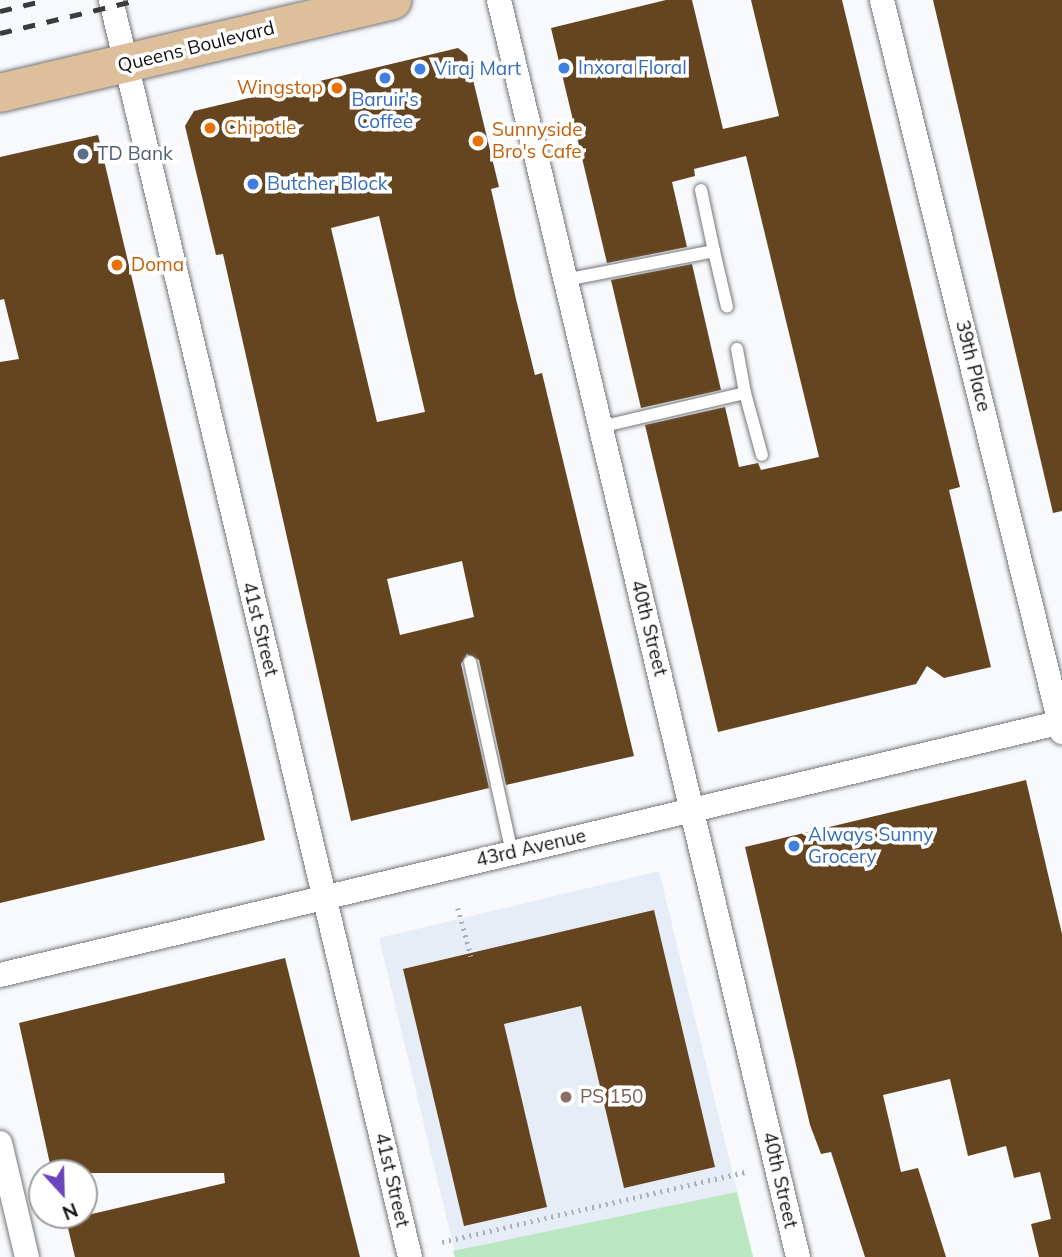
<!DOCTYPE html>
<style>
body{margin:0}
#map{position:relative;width:1062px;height:1257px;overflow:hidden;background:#f7f9fc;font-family:Mulish,sans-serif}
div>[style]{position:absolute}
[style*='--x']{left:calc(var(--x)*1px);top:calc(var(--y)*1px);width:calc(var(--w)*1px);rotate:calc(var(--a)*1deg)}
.built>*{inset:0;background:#e6edf6}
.green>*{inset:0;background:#bae6c1}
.building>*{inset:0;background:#65451f}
.path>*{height:4.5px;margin-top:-2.25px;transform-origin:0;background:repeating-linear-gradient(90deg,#adafb2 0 2px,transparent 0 7px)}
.roads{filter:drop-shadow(0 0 2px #757779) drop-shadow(0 0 2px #757779)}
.service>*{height:12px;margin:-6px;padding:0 6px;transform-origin:6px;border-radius:6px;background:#fff}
.minor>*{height:24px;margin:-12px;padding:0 12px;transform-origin:12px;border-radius:12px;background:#fff}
.primary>*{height:38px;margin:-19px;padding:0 19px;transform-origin:19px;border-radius:19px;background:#debf9c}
.rail>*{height:5px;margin-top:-2.5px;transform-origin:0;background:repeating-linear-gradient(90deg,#3a3b3c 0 12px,transparent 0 24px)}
.dots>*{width:19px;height:19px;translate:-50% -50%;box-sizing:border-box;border:4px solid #fff;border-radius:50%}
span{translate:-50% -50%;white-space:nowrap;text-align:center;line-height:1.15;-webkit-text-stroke:7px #fff;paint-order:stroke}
.street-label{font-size:19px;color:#0f1011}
.shop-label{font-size:19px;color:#366cbe}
.left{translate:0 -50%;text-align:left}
.food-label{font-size:19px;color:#c56008}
.right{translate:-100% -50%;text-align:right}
.service-label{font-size:19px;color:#4e5e75}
.education-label{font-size:19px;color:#785e54}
.north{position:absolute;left:28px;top:1159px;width:70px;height:70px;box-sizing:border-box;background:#fff;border:2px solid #9f9fa0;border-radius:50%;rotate:158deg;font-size:19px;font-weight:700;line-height:28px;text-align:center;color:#0f1011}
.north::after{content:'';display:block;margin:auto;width:24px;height:32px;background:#6d43bb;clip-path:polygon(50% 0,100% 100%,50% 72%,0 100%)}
</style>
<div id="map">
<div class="built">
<i style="clip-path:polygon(659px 871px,753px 1257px,456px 1257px,379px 938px)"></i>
</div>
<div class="green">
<i style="clip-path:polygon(737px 1192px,753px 1257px,455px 1257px,453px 1251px)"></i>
</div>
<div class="building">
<i style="clip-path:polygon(666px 0,692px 0,723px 129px,779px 116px,751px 0,842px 0,960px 487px,949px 490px,991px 667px,944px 678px,927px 666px,916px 684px,718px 732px,645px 425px,725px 407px,739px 467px,758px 463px,761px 470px,819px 457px,746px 156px,694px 169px,695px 176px,672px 182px,687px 247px,607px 263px,551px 28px)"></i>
<i style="clip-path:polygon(933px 0,1062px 0,1062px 511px,1053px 513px)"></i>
<i style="clip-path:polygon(evenodd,458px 48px,467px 55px,499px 187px,491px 189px,516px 299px,535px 375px,542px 373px,634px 756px,506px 785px,479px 660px,467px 654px,461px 664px,489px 788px,351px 821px,223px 254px,216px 255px,185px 126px,194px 111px,458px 48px,379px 216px,425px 412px,377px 422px,331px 228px,379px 216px,458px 48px,462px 561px,474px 617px,400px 635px,387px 579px,462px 561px)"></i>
<i style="clip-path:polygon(98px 135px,265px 840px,0 903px,0 362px,19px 359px,4px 299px,0 300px,0 157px)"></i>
<i style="clip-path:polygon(692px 264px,721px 390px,641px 408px,611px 280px)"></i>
<i style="clip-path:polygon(1026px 780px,1062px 934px,1062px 1257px,1039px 1257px,1031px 1224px,1051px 1219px,1040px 1172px,1014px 1178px,1006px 1146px,968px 1156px,950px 1079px,883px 1095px,901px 1172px,918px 1168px,946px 1257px,865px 1257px,831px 1152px,821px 1154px,810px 1125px,745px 847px)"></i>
<i style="clip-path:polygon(654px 910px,715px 1167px,624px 1188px,581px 1006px,504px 1024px,547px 1207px,464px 1226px,403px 969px)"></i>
<i style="clip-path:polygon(285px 958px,360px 1257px,75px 1257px,66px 1220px,225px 1183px,224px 1173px,52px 1173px,19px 1023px)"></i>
</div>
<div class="path">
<i style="--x:458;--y:908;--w:50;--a:74.8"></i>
<i style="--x:442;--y:1242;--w:312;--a:-13"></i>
</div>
<div class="roads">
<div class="service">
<i style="--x:701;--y:190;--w:62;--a:78"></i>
<i style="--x:565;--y:280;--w:152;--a:-11"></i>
<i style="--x:714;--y:251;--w:57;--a:76.9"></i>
<i style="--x:737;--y:349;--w:45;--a:79.7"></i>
<i style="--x:600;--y:427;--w:149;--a:-13.2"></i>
<i style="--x:745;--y:393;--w:64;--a:74.7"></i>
<i style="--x:470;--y:662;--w:196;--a:77.6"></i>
</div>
<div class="minor">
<i style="--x:111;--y:0;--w:1292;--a:76.62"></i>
<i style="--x:499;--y:0;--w:1292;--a:76.62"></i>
<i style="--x:882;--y:0;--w:754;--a:76.18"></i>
<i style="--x:0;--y:975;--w:1092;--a:-13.4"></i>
<i style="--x:0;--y:1143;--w:117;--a:76.7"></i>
</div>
<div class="primary">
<i style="--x:0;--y:93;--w:403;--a:-13.3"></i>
</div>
</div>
<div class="rail">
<i style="--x:0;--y:11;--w:47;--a:-13.4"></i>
<i style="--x:0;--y:33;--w:141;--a:-13.5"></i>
</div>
<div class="dots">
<i style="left:564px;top:68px;background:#3f7fe0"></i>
<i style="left:420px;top:69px;background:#3f7fe0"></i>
<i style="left:385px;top:78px;background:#3f7fe0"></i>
<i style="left:337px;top:88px;background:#e8710a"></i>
<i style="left:210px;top:128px;background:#e8710a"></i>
<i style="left:478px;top:141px;background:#e8710a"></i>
<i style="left:83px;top:154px;background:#5c6f8a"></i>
<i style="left:253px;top:184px;background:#3f7fe0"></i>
<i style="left:117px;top:265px;background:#e8710a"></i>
<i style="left:794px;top:846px;background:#3f7fe0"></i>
<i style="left:566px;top:1097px;background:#8d6e63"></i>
</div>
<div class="street-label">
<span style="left:196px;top:47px;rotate:-14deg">Queens Boulevard</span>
<span style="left:973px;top:366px;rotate:76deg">39th Place</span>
<span style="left:649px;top:628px;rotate:76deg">40th Street</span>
<span style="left:260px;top:629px;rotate:76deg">41st Street</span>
<span style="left:531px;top:848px;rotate:-13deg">43rd Avenue</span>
<span style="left:392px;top:1180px;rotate:77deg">41st Street</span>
<span style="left:780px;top:1180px;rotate:77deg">40th Street</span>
</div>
<div class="shop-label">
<span class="left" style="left:578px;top:68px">Inxora Floral</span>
<span class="left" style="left:434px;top:69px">Viraj Mart</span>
<span style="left:385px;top:111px">Baruir's<br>Coffee</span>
<span class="left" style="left:267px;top:184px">Butcher Block</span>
<span class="left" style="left:808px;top:846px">Always Sunny<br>Grocery</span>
</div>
<div class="food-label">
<span class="right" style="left:323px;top:88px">Wingstop</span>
<span class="left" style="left:224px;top:128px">Chipotle</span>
<span class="left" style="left:492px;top:141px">Sunnyside<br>Bro's Cafe</span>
<span class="left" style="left:131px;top:265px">Doma</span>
</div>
<div class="service-label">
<span class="left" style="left:97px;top:154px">TD Bank</span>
</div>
<div class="education-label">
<span class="left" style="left:580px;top:1097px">PS 150</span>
</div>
<div class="north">N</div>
</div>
